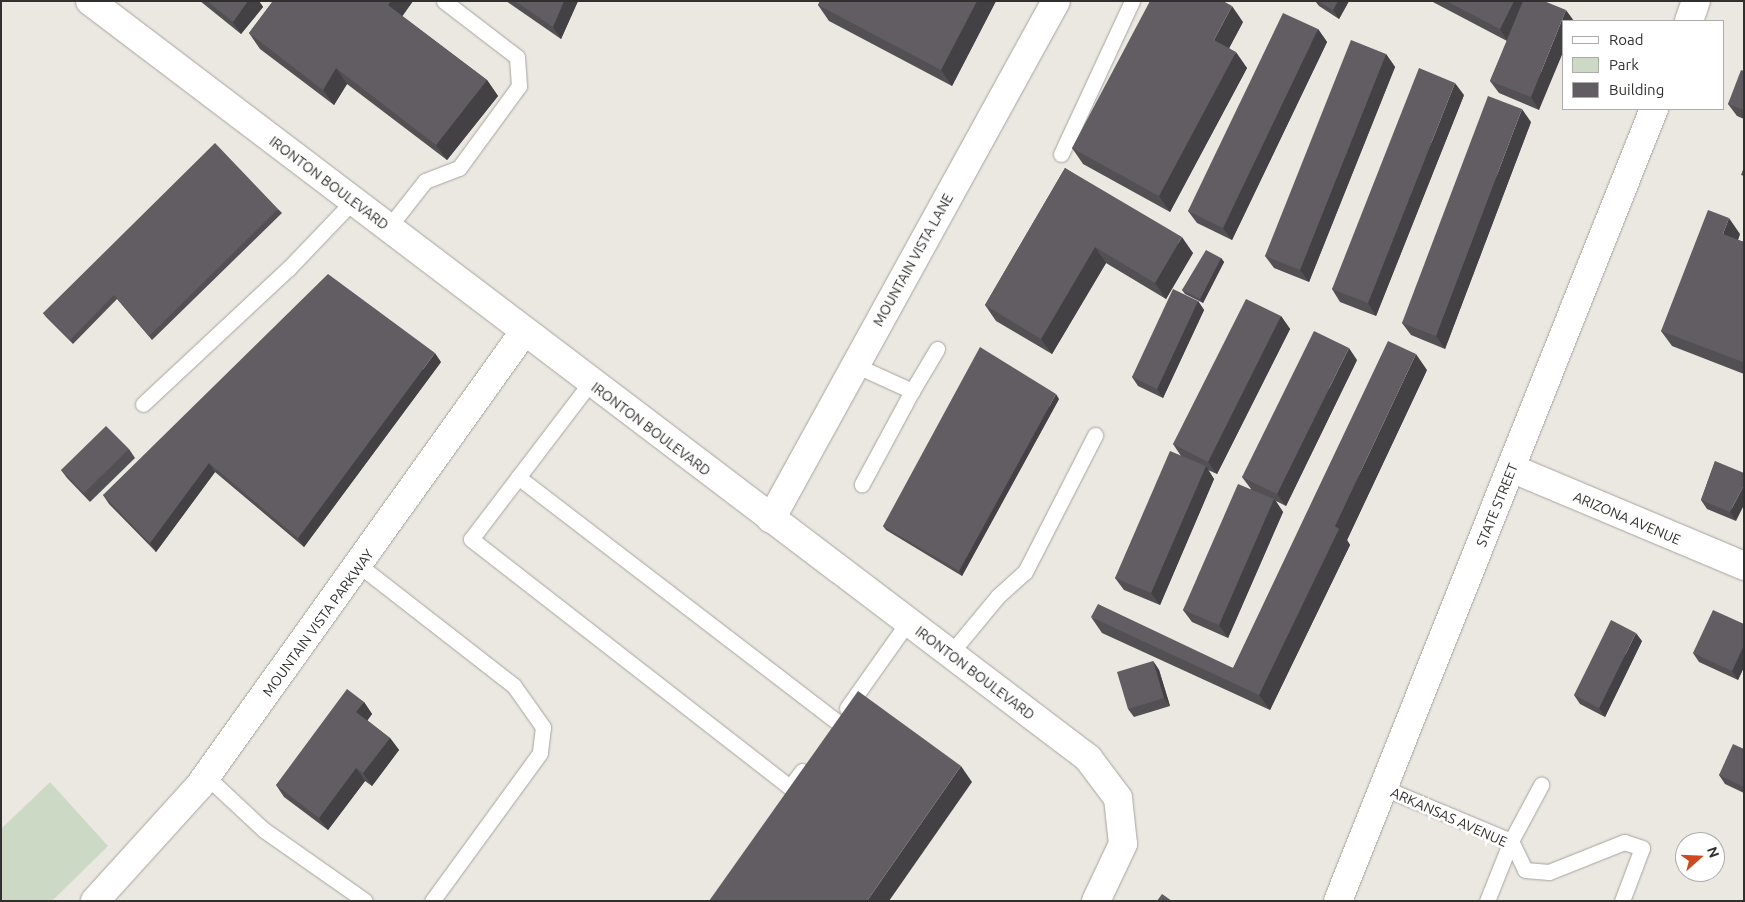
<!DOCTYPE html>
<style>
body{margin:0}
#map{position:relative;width:1745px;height:902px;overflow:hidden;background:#ebe8e2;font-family:Ubuntu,sans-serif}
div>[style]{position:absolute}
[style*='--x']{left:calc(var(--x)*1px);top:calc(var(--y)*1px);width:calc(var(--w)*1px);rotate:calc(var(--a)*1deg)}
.green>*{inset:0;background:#ccdac5}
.roads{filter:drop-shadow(0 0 1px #a7a49e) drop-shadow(0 0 1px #a7a49e)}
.service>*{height:15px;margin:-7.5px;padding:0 7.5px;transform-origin:7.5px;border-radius:7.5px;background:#fff}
.minor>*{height:28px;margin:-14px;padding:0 14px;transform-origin:14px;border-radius:14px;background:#fff}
.tertiary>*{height:28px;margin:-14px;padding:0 14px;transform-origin:14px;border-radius:14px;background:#fff}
.primary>*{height:28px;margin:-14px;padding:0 14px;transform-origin:14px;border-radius:14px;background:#fff}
.wall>*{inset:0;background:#535054}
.shaded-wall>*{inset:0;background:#444145}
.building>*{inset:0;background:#615d62}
span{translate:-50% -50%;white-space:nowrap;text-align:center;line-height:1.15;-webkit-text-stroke:5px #fff;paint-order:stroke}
.street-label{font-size:14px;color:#31302e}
.frame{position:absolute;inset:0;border:2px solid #31302e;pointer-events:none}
.legend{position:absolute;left:1562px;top:20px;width:162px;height:90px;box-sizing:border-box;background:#fff;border:1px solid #adacab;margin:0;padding:6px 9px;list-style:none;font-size:15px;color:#31302e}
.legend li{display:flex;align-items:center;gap:10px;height:25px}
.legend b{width:25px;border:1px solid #adacab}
.north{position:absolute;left:1675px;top:832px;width:50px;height:50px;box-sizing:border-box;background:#fff;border:1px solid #adacab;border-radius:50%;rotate:70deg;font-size:14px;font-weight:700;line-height:20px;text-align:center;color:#31302e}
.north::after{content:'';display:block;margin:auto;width:18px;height:22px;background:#d0481f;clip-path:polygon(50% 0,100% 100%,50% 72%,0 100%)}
</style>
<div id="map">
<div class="green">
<i style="clip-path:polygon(50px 782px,108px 846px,52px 901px,1px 901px,1px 829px)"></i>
</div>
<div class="roads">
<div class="service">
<i style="--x:1061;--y:154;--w:169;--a:-65.1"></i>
<i style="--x:388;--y:228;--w:60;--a:-51.8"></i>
<i style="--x:425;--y:181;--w:36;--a:-21"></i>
<i style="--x:459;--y:168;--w:102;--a:-53.8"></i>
<i style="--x:519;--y:86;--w:29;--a:-94"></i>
<i style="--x:517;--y:57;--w:92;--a:-142.5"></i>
<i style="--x:855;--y:365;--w:63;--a:24.5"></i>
<i style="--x:912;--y:391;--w:106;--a:118.3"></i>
<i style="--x:590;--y:383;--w:196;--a:127.3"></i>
<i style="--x:471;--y:539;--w:404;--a:37.9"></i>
<i style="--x:790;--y:787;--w:20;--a:-53"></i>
<i style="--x:912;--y:391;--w:49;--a:-59.2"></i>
<i style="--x:143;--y:404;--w:198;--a:-43"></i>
<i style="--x:288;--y:269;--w:94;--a:-46.3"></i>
<i style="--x:518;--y:477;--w:402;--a:37.5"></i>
<i style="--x:360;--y:566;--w:195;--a:37.9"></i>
<i style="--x:514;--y:686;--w:50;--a:54.7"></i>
<i style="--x:543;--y:727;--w:26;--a:97"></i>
<i style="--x:540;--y:753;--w:183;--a:126.1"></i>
<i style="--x:950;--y:654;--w:75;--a:-50.4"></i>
<i style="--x:998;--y:596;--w:36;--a:-42"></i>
<i style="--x:1025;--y:572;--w:154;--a:-62.9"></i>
<i style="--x:847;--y:708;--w:105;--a:-54.7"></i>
<i style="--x:206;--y:776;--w:79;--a:43"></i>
<i style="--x:264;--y:830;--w:123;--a:35.1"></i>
<i style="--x:1384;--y:788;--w:138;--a:22.7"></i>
<i style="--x:1511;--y:841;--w:32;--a:64"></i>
<i style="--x:1525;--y:870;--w:24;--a:5"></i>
<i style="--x:1549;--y:872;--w:81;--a:-21.8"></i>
<i style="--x:1624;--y:842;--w:19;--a:18"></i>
<i style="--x:1642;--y:848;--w:57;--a:110.7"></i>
<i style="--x:1487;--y:901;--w:65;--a:-68.2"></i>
<i style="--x:1511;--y:841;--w:64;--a:-61.8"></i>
</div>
<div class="minor">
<i style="--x:90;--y:1;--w:1253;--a:37.18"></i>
<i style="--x:1088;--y:758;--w:50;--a:53.1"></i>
<i style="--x:1118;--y:798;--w:46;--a:83.8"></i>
<i style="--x:1123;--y:844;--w:63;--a:115.3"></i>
<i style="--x:1511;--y:468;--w:253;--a:22.8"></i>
<i style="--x:771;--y:519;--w:591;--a:-61.18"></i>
</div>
<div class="tertiary">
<i style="--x:95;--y:901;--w:156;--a:-47.8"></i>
<i style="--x:200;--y:785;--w:557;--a:-54.43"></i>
</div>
<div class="primary">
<i style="--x:1689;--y:21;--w:21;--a:-71"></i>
<i style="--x:1338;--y:901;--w:853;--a:-68.25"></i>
</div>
</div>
<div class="wall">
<i style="clip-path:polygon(200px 1px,259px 1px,263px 7px,241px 34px)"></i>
<i style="clip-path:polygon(273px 1px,413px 1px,402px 16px,487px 80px,498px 96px,447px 160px,347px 84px,334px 105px,260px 49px,249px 33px)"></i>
<i style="clip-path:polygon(506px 1px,578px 1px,561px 39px)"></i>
<i style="clip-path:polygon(820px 1px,996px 1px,952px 86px,829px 21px,818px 5px)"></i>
<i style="clip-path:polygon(1315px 1px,1349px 1px,1339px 19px,1319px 6px)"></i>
<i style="clip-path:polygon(1431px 1px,1544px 1px,1539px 110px,1499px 93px,1490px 81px,1507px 41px)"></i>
<i style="clip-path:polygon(1243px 22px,1229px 48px,1247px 68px,1170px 212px,1083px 164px,1072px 148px)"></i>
<i style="clip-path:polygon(1318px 29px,1327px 42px,1232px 240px,1197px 223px,1188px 211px)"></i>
<i style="clip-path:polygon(1386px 54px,1395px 67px,1309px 282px,1274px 268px,1265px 256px)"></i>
<i style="clip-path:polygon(1744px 71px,1744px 119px,1737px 116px,1728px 104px)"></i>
<i style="clip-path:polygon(1464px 95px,1376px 316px,1340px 302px,1332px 289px)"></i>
<i style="clip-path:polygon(1531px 122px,1445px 349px,1411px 335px,1402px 323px)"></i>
<i style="clip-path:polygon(1065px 168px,1193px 253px,1166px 299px,1106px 263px,1052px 354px,996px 321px,985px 305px)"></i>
<i style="clip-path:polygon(278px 209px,282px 213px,152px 340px,117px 299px,73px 344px,46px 317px,43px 313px)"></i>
<i style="clip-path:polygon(1740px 234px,1738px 240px,1744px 242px,1744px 374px,1672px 346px,1661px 331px)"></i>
<i style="clip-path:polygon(1221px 258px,1224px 262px,1203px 303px,1185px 294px,1182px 290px)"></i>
<i style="clip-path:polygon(1198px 301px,1204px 310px,1163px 398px,1138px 386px,1132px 377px)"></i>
<i style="clip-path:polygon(1281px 316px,1290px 329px,1217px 474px,1208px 470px,1214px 479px,1160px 605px,1124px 590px,1115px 578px,1181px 456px,1173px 444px)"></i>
<i style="clip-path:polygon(1357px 360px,1286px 506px,1276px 501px,1283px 512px,1228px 638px,1192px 622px,1183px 610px,1251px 489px,1242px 477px)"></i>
<i style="clip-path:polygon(441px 362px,304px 547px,215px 472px,156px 552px,109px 504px,103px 495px)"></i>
<i style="clip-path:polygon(1427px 370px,1347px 540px,1350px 545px,1270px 710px,1102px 633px,1091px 617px,1233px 668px)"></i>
<i style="clip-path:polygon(1059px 399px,962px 576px,886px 530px,883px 526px)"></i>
<i style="clip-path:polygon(129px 449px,135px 458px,90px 502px,67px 478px,61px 470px)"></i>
<i style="clip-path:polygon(1715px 461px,1736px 521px,1707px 509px,1701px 500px)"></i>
<i style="clip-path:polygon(1744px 624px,1744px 667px,1738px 680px,1699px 662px,1693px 653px)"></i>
<i style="clip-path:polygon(1642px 641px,1605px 717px,1580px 704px,1574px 695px)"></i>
<i style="clip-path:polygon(1153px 661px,1159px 670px,1170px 706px,1134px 717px,1128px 709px)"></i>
<i style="clip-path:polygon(364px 702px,372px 714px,367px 720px,390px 738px,399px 750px,372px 786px,365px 781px,328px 830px,284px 797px,276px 785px)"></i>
<i style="clip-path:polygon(1744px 749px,1744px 793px,1725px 784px,1719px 775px)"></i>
</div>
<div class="shaded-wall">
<i style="clip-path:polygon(248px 1px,259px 1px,263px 7px,241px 34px,233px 22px)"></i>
<i style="clip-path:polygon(391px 1px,413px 1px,399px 21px,388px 5px)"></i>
<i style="clip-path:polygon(564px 1px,578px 1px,561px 39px,553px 27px)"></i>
<i style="clip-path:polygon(977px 1px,996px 1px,952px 86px,941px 70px)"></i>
<i style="clip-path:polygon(1338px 1px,1349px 1px,1339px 19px,1333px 10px)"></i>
<i style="clip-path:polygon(1514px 1px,1528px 1px,1508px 42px,1500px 29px)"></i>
<i style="clip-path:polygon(1232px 6px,1243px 22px,1225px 56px,1214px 40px)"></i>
<i style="clip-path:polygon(1566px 10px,1574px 21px,1564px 21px,1564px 50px,1539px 110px,1531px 97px)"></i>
<i style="clip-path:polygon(1318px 29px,1327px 42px,1232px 240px,1223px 228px)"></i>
<i style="clip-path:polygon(1236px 52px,1247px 68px,1170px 212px,1159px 196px)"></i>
<i style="clip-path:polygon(1386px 54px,1395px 67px,1309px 282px,1300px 270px)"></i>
<i style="clip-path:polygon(336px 68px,347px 84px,334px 105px,323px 90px)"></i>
<i style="clip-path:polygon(487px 80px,498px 96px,447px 160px,436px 145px)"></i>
<i style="clip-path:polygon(1455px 83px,1464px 95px,1376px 316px,1368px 303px)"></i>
<i style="clip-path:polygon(1522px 109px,1531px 122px,1445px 349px,1436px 336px)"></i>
<i style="clip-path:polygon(1729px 218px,1740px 234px,1734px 250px,1723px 234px)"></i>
<i style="clip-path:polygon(1182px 237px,1193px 253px,1166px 299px,1155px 283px)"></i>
<i style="clip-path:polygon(1095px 247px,1106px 263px,1052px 354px,1041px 339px)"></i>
<i style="clip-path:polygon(1221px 258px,1224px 262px,1203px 303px,1200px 299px)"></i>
<i style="clip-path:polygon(1198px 301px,1204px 310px,1163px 398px,1157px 389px)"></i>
<i style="clip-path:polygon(1281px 316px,1290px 329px,1217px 474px,1208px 462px)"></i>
<i style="clip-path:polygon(1349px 348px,1357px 360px,1286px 506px,1277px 494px)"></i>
<i style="clip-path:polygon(435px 353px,441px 362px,304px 547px,298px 538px)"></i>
<i style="clip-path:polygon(1416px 354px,1427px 370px,1347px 540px,1350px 545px,1270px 710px,1259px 695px,1335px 526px)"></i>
<i style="clip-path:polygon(1056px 394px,1059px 399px,962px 576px,959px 571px)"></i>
<i style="clip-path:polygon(209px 463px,215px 472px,156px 552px,150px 543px)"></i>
<i style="clip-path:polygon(1206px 466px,1214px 479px,1160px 605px,1151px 593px)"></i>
<i style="clip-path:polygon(1744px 485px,1744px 505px,1736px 521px,1730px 512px)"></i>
<i style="clip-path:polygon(1274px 499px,1283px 512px,1228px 638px,1219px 625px)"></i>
<i style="clip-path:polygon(1636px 633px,1642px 641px,1605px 717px,1599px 708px)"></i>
<i style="clip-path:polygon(1744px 645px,1744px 667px,1738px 680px,1732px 671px)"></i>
<i style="clip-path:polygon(1153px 661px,1159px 670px,1170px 706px,1164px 698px)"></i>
<i style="clip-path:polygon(364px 702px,372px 714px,365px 724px,356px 712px)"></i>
<i style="clip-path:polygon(390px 738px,399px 750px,372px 786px,363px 773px)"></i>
<i style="clip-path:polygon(961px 766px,972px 782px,889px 901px,867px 901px)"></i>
<i style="clip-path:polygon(356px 768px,365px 781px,328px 830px,319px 818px)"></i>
</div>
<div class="building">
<i style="clip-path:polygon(207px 1px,248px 1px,233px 22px)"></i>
<i style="clip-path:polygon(273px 1px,391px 1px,388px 5px,487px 80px,436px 145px,336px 68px,323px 90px,249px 33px)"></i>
<i style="clip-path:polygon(515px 1px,564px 1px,553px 27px)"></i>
<i style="clip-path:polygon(820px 1px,977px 1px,941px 70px,818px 5px)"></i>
<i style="clip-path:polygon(1150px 1px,1223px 1px,1232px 6px,1214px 40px,1236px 52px,1159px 196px,1072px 148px)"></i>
<i style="clip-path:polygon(1318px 1px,1338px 1px,1333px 10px)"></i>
<i style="clip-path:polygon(1446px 1px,1514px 1px,1500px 29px)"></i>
<i style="clip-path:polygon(1523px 1px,1544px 1px,1566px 10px,1531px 97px,1490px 81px)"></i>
<i style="clip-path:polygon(1283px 13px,1318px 29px,1223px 228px,1188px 211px)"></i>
<i style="clip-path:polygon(1351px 40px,1386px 54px,1300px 270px,1265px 256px)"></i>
<i style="clip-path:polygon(1419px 68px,1455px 83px,1368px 303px,1332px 289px)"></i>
<i style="clip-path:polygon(1741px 70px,1744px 71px,1744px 110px,1728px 104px)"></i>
<i style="clip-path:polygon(1488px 96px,1522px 109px,1436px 336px,1402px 323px)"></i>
<i style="clip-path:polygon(215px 143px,278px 209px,149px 336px,114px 295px,70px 340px,43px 313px)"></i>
<i style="clip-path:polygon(1744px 167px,1744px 176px,1741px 175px)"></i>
<i style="clip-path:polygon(1065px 168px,1182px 237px,1155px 283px,1095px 247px,1041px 339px,985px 305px)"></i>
<i style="clip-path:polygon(1708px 210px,1729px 218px,1723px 234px,1744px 242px,1744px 359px,1743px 362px,1661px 331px)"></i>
<i style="clip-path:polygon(1206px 250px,1221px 258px,1200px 299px,1182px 290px)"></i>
<i style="clip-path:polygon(328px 274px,435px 353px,298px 538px,209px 463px,150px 543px,103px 495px)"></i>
<i style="clip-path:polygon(1173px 289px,1198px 301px,1157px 389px,1132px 377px)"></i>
<i style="clip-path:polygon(1246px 299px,1281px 316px,1208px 462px,1173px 444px)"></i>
<i style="clip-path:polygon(1314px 331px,1349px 348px,1277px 494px,1242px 477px)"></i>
<i style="clip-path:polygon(1388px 341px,1416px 354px,1335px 526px,1339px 529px,1259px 695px,1091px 617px,1098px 604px,1233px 668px)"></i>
<i style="clip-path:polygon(980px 347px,1056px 394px,959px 571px,883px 526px)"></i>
<i style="clip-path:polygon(106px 426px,129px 449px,84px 493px,61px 470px)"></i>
<i style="clip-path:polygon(1170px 451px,1206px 466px,1151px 593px,1115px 578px)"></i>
<i style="clip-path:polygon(1715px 461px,1744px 473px,1744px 485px,1730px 512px,1701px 500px)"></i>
<i style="clip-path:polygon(1238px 484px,1274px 499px,1219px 625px,1183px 610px)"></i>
<i style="clip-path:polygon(1713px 610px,1744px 624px,1744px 645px,1732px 671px,1693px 653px)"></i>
<i style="clip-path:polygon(1611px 620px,1636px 633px,1599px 708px,1574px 695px)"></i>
<i style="clip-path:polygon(1153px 661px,1164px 698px,1128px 709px,1117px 672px)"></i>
<i style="clip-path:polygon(347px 689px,364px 702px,356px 712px,390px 738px,363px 773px,356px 768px,319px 818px,276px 785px)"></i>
<i style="clip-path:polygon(858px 691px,961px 766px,867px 901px,709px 901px)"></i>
<i style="clip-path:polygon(1733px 744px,1744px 749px,1744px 787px,1719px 775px)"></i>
<i style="clip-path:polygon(1162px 894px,1172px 901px,1157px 901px)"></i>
</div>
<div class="street-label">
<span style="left:329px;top:183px;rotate:37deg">IRONTON BOULEVARD</span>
<span style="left:913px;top:260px;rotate:-61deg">MOUNTAIN VISTA LANE</span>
<span style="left:651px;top:429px;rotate:37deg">IRONTON BOULEVARD</span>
<span style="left:1497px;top:505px;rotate:-68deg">STATE STREET</span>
<span style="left:1627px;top:518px;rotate:23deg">ARIZONA AVENUE</span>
<span style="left:318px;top:623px;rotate:-54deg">MOUNTAIN VISTA PARKWAY</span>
<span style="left:975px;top:673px;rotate:37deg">IRONTON BOULEVARD</span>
<span style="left:1449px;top:817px;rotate:24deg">ARKANSAS AVENUE</span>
</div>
<div class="frame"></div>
<ul class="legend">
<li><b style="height:6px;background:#fff"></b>Road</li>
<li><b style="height:14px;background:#ccdac5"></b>Park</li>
<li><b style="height:14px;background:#615d62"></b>Building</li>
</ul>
<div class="north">N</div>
</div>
